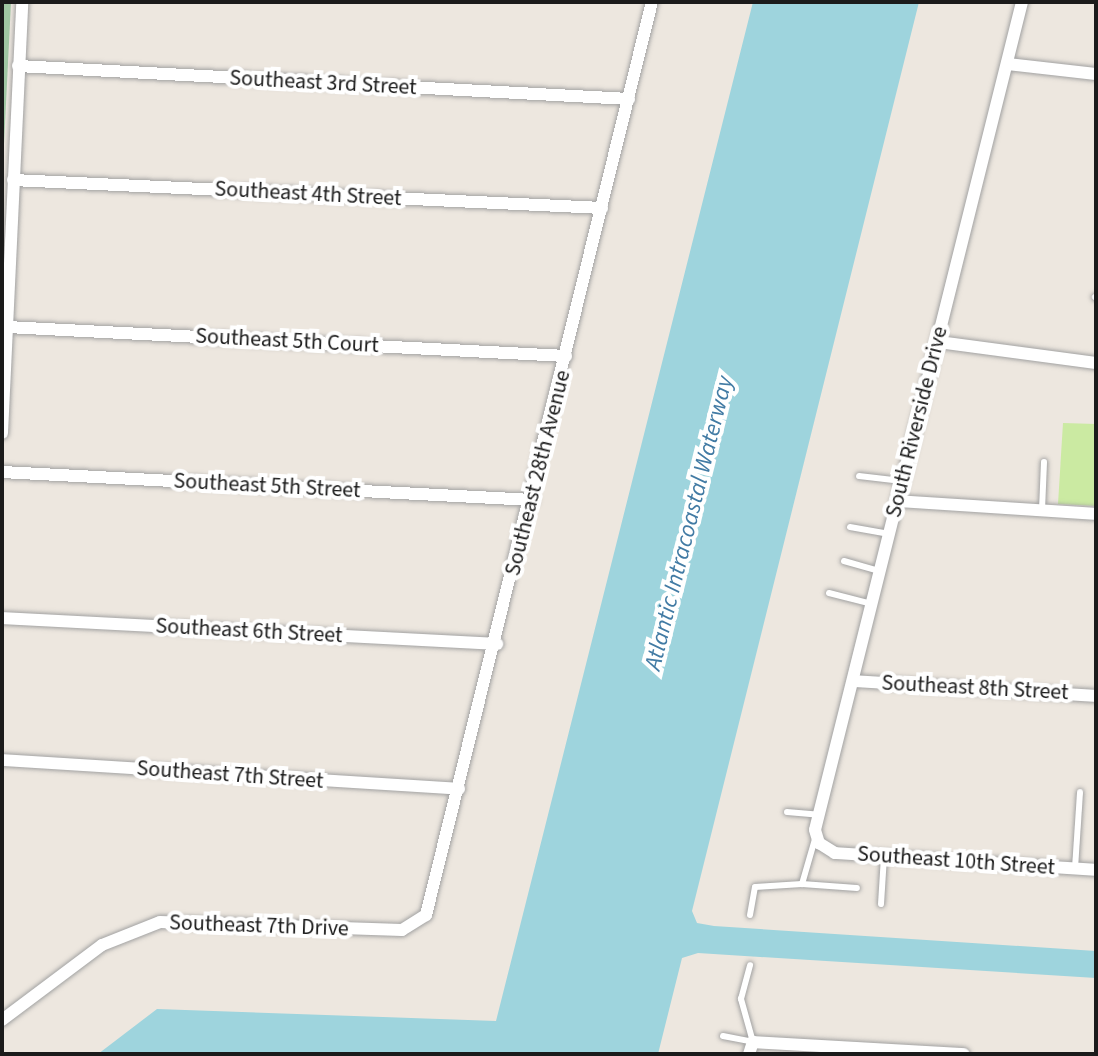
<!DOCTYPE html>
<style>
body{margin:0}
#map{position:relative;width:1098px;height:1056px;overflow:hidden;background:#ede7df;font-family:"Source Sans 3",sans-serif}
div>[style]{position:absolute}
[style*='--x']{left:calc(var(--x)*1px);top:calc(var(--y)*1px);width:calc(var(--w)*1px);rotate:calc(var(--a)*1deg)}
.grass>*{inset:0;background:#cbeaa2}
.cemetery>*{inset:0;background:#a0c7a3}
.water>*{inset:0;background:#9ed4dd}
.roads{filter:drop-shadow(0 0 2px #a2a2a2) drop-shadow(0 0 2px #a2a2a2)}
.lane>*{height:6px;margin:-3px;padding:0 3px;transform-origin:3px;border-radius:3px;background:#fff}
.street>*{height:12px;margin:-6px;padding:0 6px;transform-origin:6px;border-radius:6px;background:#fff}
span{translate:-50% -50%;white-space:nowrap;text-align:center;line-height:1.15;-webkit-text-stroke:8px #fff;paint-order:stroke}
.street-label{font-size:22px;color:#1b1b1b}
.water-label{font-size:24px;color:#427ba4;font-style:italic}
.frame{position:absolute;inset:0;border:4px solid #1b1b1b;pointer-events:none}
</style>
<div id="map">
<div class="grass">
<i style="clip-path:polygon(1063px 423px,1096px 424px,1096px 506px,1058px 504px)"></i>
</div>
<div class="cemetery">
<i style="clip-path:polygon(2px 2px,11px 2px,2px 185px)"></i>
</div>
<div class="water">
<i style="clip-path:polygon(753px 2px,919px 2px,692px 911px,697px 923px,714px 926px,1096px 951px,1096px 978px,698px 953px,682px 958px,658px 1054px,98px 1054px,157px 1009px,496px 1021px)"></i>
</div>
<div class="roads">
<div class="lane">
<i style="--x:1095;--y:297;--w:1;--a:45"></i>
<i style="--x:859;--y:476;--w:43;--a:6.6"></i>
<i style="--x:1042;--y:510;--w:48;--a:-87.6"></i>
<i style="--x:850;--y:527;--w:40;--a:10"></i>
<i style="--x:844;--y:561;--w:37;--a:16"></i>
<i style="--x:829;--y:593;--w:44;--a:14.3"></i>
<i style="--x:787;--y:812;--w:32;--a:5"></i>
<i style="--x:815;--y:839;--w:47;--a:106.1"></i>
<i style="--x:802;--y:884;--w:55;--a:4.2"></i>
<i style="--x:1075;--y:868;--w:76;--a:-86.2"></i>
<i style="--x:881;--y:904;--w:48;--a:-86.4"></i>
<i style="--x:750;--y:915;--w:28;--a:-80"></i>
<i style="--x:755;--y:887;--w:47;--a:-3.7"></i>
<i style="--x:723;--y:1036;--w:31;--a:11"></i>
<i style="--x:753;--y:1042;--w:45;--a:-105.6"></i>
<i style="--x:741;--y:999;--w:35;--a:-75"></i>
</div>
<div class="street">
<i style="--x:1022;--y:2;--w:853;--a:104.04"></i>
<i style="--x:815;--y:830;--w:14;--a:73"></i>
<i style="--x:819;--y:843;--w:19;--a:32"></i>
<i style="--x:835;--y:853;--w:262;--a:3.7"></i>
<i style="--x:1007;--y:64;--w:90;--a:6.4"></i>
<i style="--x:18;--y:66;--w:612;--a:3.09"></i>
<i style="--x:13;--y:180;--w:590;--a:2.72"></i>
<i style="--x:7;--y:327;--w:560;--a:2.97"></i>
<i style="--x:939;--y:342;--w:158;--a:7.6"></i>
<i style="--x:2;--y:433;--w:431;--a:-87.3"></i>
<i style="--x:2;--y:472;--w:531;--a:3.02"></i>
<i style="--x:897;--y:501;--w:199;--a:3.7"></i>
<i style="--x:2;--y:618;--w:496;--a:3"></i>
<i style="--x:853;--y:681;--w:243;--a:3.5"></i>
<i style="--x:2;--y:760;--w:458;--a:3.6"></i>
<i style="--x:2;--y:1020;--w:125;--a:-36.9"></i>
<i style="--x:102;--y:945;--w:62;--a:-21.6"></i>
<i style="--x:160;--y:922;--w:242;--a:1.9"></i>
<i style="--x:402;--y:930;--w:28;--a:-32"></i>
<i style="--x:426;--y:915;--w:941;--a:-76.1"></i>
<i style="--x:749;--y:1054;--w:13;--a:-72"></i>
<i style="--x:753;--y:1042;--w:211;--a:3.3"></i>
</div>
</div>
<div class="street-label">
<span style="left:323px;top:83px;rotate:3deg">Southeast 3rd Street</span>
<span style="left:308px;top:194px;rotate:3deg">Southeast 4th Street</span>
<span style="left:287px;top:341px;rotate:3deg">Southeast 5th Court</span>
<span style="left:917px;top:422px;rotate:-76deg">South Riverside Drive</span>
<span style="left:538px;top:473px;rotate:-76deg">Southeast 28th Avenue</span>
<span style="left:267px;top:486px;rotate:3deg">Southeast 5th Street</span>
<span style="left:249px;top:631px;rotate:3deg">Southeast 6th Street</span>
<span style="left:975px;top:688px;rotate:3deg">Southeast 8th Street</span>
<span style="left:230px;top:775px;rotate:4deg">Southeast 7th Street</span>
<span style="left:956px;top:861px;rotate:4deg">Southeast 10th Street</span>
<span style="left:259px;top:926px;rotate:2deg">Southeast 7th Drive</span>
</div>
<div class="water-label">
<span style="left:689px;top:523px;rotate:-76deg">Atlantic Intracoastal Waterway</span>
</div>
<div class="frame"></div>
</div>
